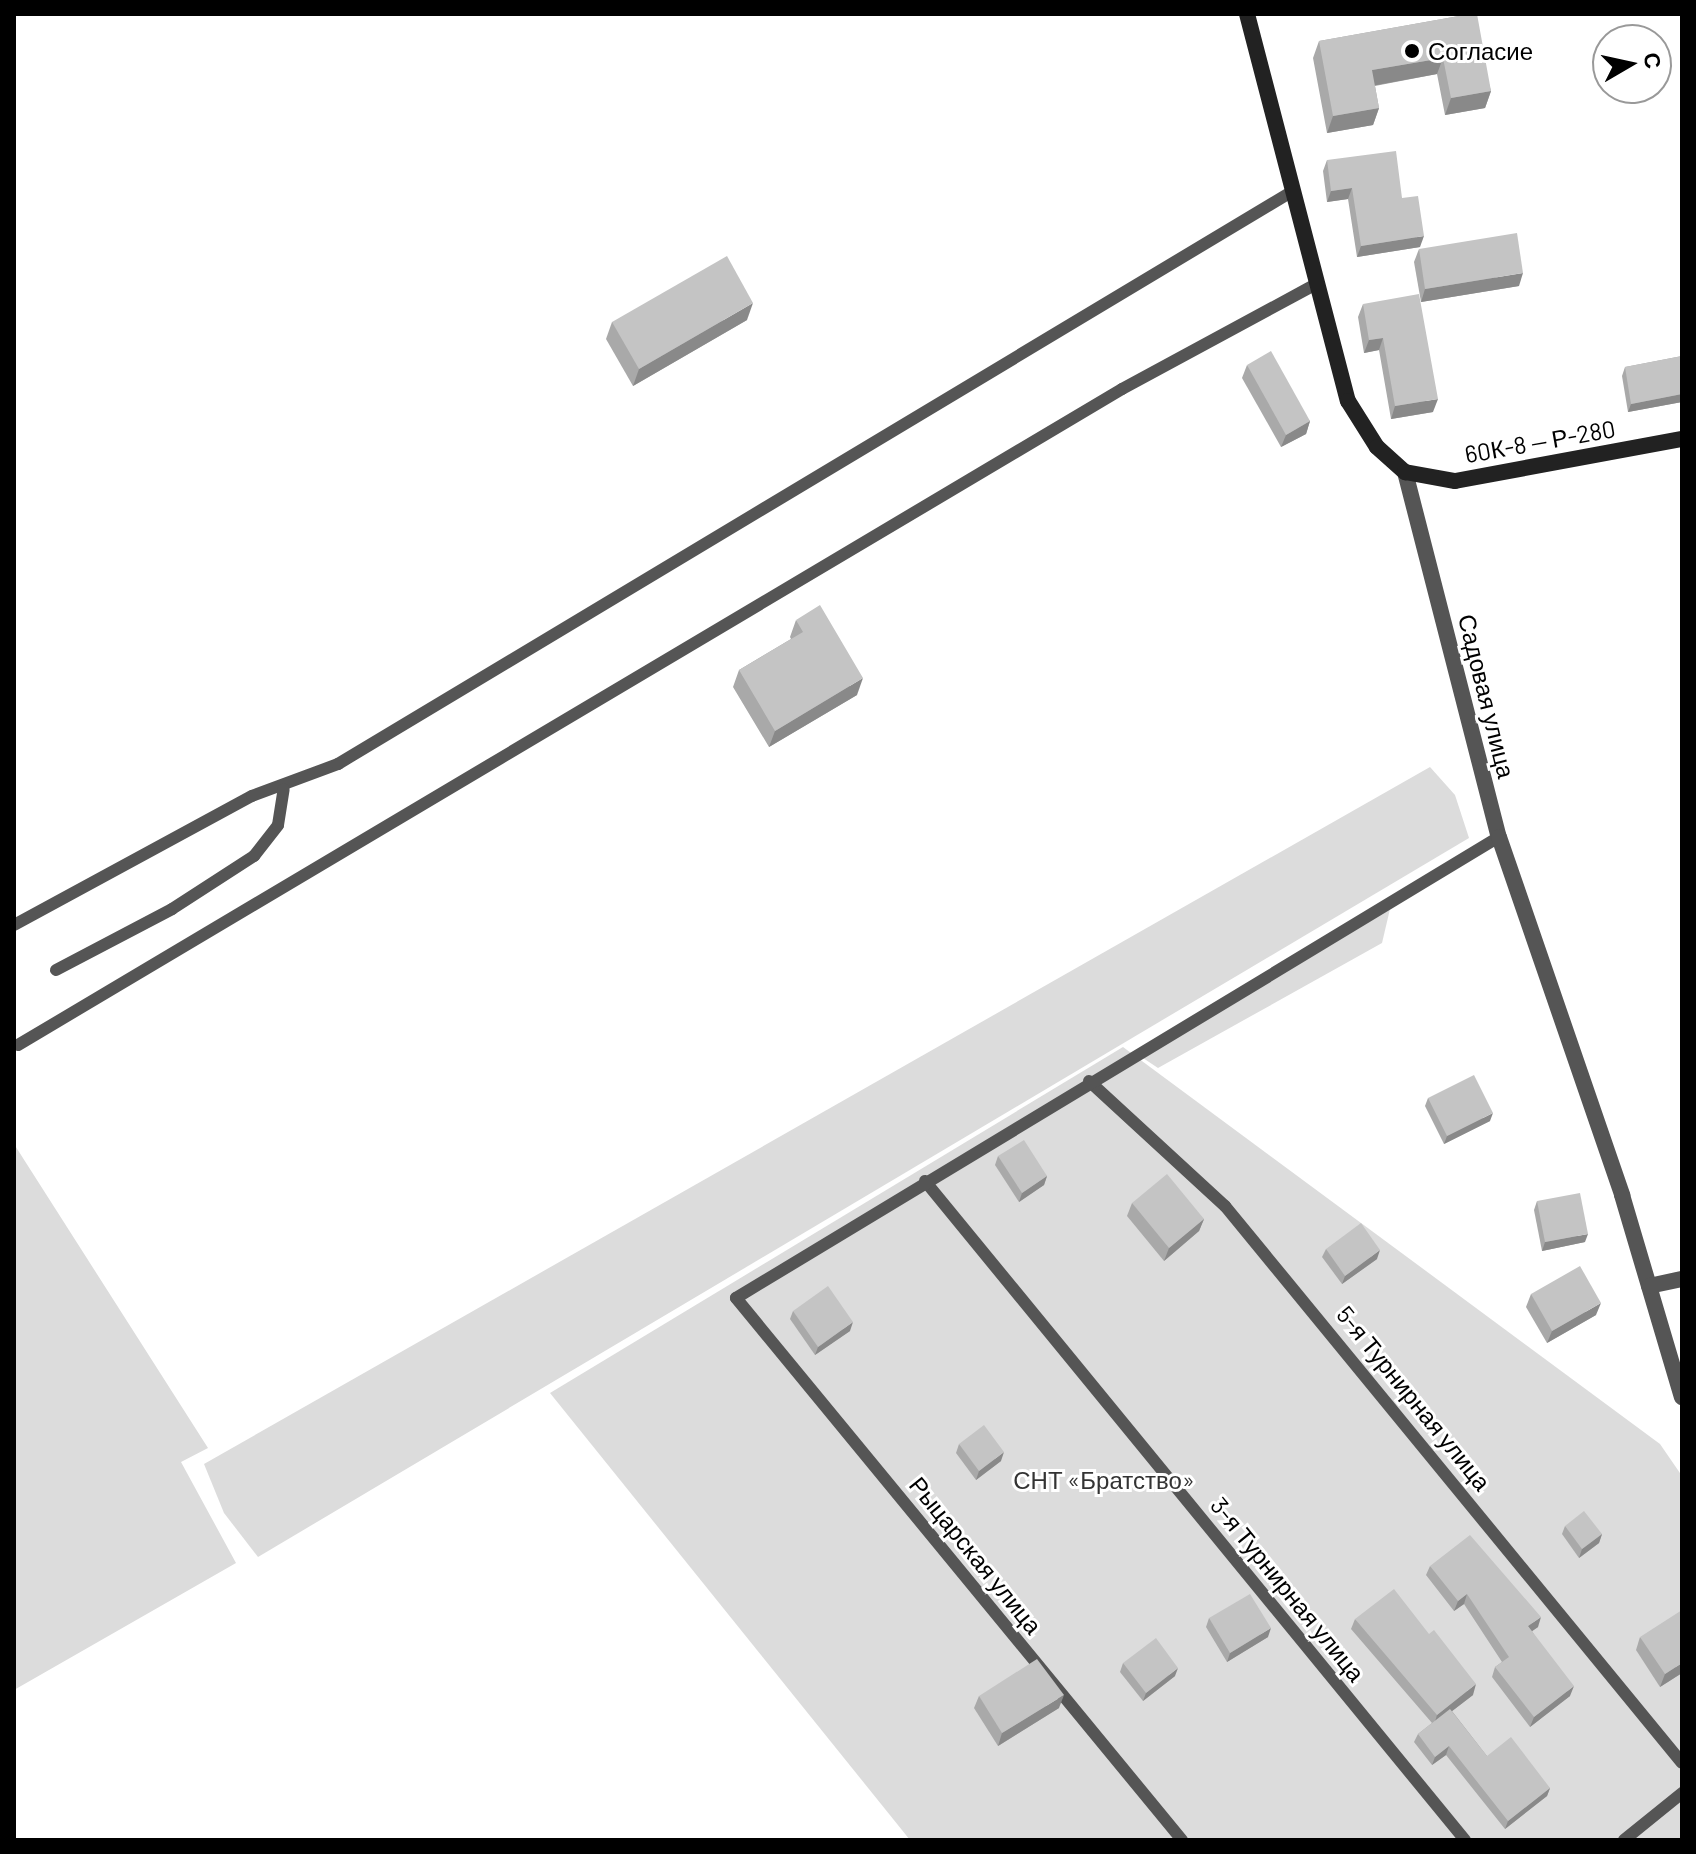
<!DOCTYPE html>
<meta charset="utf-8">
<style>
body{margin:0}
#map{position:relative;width:1696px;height:1854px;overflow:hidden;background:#fff;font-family:Barlow,sans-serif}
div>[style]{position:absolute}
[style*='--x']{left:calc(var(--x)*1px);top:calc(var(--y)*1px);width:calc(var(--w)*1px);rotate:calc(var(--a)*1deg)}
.green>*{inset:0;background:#dcdcdc}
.lane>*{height:12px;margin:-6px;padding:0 6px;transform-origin:6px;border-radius:6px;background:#555}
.street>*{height:16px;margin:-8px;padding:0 8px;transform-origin:8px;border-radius:8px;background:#555}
.secondary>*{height:16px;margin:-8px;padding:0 8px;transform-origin:8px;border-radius:8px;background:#222}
.wall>*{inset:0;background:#a9a9a9}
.shaded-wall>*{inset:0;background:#898989}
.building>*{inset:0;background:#c4c4c4}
.dots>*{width:22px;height:22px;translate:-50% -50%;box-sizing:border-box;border:4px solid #fff;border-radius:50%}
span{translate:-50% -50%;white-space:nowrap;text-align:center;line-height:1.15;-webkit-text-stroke:6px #fff;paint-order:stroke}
.poi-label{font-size:24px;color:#000}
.left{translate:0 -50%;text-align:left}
.street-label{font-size:24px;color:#000}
.park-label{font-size:24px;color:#333}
.frame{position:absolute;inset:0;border:16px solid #000;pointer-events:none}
.north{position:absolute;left:1592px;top:24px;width:80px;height:80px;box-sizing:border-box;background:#fff;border:2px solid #999;border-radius:50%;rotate:81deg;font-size:22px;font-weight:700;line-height:32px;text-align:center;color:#000}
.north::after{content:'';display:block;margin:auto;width:28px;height:36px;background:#000;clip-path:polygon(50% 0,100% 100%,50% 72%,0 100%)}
</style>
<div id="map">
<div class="green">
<i style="clip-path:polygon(1430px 767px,1455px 795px,1469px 838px,258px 1557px,224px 1513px,204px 1464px)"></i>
<i style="clip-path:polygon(1390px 909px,1382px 943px,1158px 1068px,1140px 1056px)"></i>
<i style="clip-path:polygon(1123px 1047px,1660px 1444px,1682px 1476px,1682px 1840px,910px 1840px,550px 1393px)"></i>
<i style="clip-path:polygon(14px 1144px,208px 1448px,181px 1462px,236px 1563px,14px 1690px)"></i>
</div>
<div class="lane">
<i style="--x:14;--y:925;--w:271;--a:-28.5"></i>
<i style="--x:252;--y:796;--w:92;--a:-20.4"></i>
<i style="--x:338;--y:764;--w:1111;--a:-30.97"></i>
<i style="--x:56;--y:970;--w:131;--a:-27.7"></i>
<i style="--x:172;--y:909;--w:98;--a:-32.9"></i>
<i style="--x:254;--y:856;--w:39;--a:-52"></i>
<i style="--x:278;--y:825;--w:36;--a:-81"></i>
<i style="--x:18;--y:1045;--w:1284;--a:-30.72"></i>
<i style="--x:1122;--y:389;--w:221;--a:-28.4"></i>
<i style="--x:1089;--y:1081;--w:185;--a:42.6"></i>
<i style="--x:1225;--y:1206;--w:720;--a:50.63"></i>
<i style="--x:925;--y:1181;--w:852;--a:50.67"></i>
<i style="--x:1182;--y:1840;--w:702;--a:-129.45"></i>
<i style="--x:736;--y:1298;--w:891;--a:-31.14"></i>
<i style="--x:1624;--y:1840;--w:75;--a:-39"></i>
</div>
<div class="street">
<i style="--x:1405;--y:472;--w:377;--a:75.6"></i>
<i style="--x:1499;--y:837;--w:379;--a:71"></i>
<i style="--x:1622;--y:1195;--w:211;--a:73.5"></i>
<i style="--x:1649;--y:1286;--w:34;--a:-12"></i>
</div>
<div class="secondary">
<i style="--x:1247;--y:14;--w:400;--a:75.4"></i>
<i style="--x:1348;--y:401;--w:54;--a:57.8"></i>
<i style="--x:1377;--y:447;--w:38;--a:42"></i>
<i style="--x:1405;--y:472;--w:51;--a:10.2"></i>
<i style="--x:1455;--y:481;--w:231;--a:-10.5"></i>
</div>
<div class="wall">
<i style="clip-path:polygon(1470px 14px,1491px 91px,1485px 108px,1445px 115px,1437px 74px,1375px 86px,1379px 108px,1373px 125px,1327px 133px,1313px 58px,1319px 41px)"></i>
<i style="clip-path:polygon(1327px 160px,1402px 198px,1420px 247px,1357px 257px,1348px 199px,1327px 202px,1323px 171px)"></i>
<i style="clip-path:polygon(1419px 249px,1519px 286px,1421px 302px,1414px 262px)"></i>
<i style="clip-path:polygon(1363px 304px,1433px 412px,1391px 419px,1379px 350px,1364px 353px,1358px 317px)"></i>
<i style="clip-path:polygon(747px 320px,633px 386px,606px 339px,612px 322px)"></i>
<i style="clip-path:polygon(1682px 356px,1682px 402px,1628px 412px,1622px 376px,1625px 367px)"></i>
<i style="clip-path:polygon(1247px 365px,1310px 421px,1306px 434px,1281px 447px,1242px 378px)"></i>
<i style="clip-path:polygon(796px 620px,857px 695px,769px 747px,733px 687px,739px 670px,791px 639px,790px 637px)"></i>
<i style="clip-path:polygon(1428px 1098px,1490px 1121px,1444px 1144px,1425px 1106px)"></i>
<i style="clip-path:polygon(998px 1156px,1047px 1176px,1044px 1185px,1019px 1202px,995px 1165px)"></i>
<i style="clip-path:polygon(1537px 1201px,1585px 1242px,1542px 1251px,1534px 1210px)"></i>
<i style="clip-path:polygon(1132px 1203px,1204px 1219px,1199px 1231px,1164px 1261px,1127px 1216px)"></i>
<i style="clip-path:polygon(1326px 1249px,1377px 1259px,1342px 1284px,1322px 1257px)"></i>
<i style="clip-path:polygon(1531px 1294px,1596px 1315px,1547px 1343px,1526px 1307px)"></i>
<i style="clip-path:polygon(793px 1311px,850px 1331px,815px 1355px,790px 1319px)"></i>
<i style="clip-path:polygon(959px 1444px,1001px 1461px,976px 1480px,956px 1453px)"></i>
<i style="clip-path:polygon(1565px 1526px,1602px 1534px,1599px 1543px,1579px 1558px,1562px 1534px)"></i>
<i style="clip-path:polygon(1430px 1566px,1538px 1627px,1532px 1631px,1570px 1696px,1530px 1727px,1492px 1677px,1495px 1667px,1502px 1662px,1464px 1604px,1454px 1611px,1426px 1575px)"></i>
<i style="clip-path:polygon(1209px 1618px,1268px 1637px,1227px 1662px,1206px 1627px)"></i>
<i style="clip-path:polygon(1355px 1619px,1473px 1695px,1452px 1711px,1487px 1756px,1550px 1788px,1547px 1796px,1505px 1829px,1446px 1755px,1432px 1765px,1414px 1742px,1418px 1734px,1432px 1723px,1351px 1629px)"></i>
<i style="clip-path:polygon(1640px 1637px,1682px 1673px,1660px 1687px,1636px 1650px)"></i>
<i style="clip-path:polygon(1123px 1663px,1175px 1676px,1143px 1701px,1120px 1672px)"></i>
<i style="clip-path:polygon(979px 1696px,1059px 1708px,998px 1746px,974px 1708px)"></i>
</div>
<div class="shaded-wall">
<i style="clip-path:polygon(1443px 58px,1437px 74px,1366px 87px,1372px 70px)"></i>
<i style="clip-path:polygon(1491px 91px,1485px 108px,1445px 115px,1451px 98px)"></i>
<i style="clip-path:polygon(1379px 108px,1373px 125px,1327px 133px,1333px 116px)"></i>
<i style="clip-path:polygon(1352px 188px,1348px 199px,1327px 202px,1331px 191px)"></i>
<i style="clip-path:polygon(1424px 236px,1420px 247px,1357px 257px,1361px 246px)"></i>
<i style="clip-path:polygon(1523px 273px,1519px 286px,1421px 302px,1425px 289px)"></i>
<i style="clip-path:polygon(753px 303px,747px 320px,633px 386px,639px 369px)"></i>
<i style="clip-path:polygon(1383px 338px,1379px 350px,1364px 353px,1369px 340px)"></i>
<i style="clip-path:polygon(1682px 394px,1682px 402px,1628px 412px,1631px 404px)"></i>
<i style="clip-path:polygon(1438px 399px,1433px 412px,1391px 419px,1395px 406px)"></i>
<i style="clip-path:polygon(1310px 421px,1306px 434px,1281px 447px,1286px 435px)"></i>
<i style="clip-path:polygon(863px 678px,857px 695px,769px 747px,775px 731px)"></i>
<i style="clip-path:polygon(1493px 1113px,1490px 1121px,1444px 1144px,1447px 1136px)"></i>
<i style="clip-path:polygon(1047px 1176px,1044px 1185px,1019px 1202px,1022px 1193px)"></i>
<i style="clip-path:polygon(1204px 1219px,1199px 1231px,1164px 1261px,1169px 1248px)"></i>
<i style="clip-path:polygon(1588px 1234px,1585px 1242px,1542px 1251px,1545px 1242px)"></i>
<i style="clip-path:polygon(1380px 1250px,1377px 1259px,1342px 1284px,1345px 1276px)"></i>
<i style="clip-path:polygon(1601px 1303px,1596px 1315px,1547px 1343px,1552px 1331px)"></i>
<i style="clip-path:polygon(853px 1322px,850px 1331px,815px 1355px,818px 1347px)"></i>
<i style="clip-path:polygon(1004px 1452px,1001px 1461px,976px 1480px,979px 1471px)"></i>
<i style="clip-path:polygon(1602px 1534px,1599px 1543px,1579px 1558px,1582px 1549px)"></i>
<i style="clip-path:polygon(1467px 1594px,1464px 1604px,1454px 1611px,1458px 1601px)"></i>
<i style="clip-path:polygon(1541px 1617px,1538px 1627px,1525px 1636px,1528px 1626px)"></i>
<i style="clip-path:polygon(1271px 1628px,1268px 1637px,1227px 1662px,1230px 1653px)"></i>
<i style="clip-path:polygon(1682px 1663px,1682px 1673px,1660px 1687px,1665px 1674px)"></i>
<i style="clip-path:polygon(1178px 1668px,1175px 1676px,1143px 1701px,1146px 1693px)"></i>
<i style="clip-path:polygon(1476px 1684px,1473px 1695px,1434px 1725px,1437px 1715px)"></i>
<i style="clip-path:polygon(1574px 1686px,1570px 1696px,1530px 1727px,1534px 1717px)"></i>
<i style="clip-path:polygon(1064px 1695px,1059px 1708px,998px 1746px,1002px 1733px)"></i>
<i style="clip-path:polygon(1449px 1746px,1446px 1755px,1432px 1765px,1435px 1757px)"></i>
<i style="clip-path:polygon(1550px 1788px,1547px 1796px,1505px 1829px,1508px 1821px)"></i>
</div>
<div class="building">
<i style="clip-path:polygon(1470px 14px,1477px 14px,1491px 91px,1451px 98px,1443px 58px,1372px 70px,1379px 108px,1333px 116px,1319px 41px)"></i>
<i style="clip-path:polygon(1396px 151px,1402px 198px,1418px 196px,1424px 236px,1361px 246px,1352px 188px,1331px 191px,1327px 160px)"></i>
<i style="clip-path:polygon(1517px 233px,1523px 273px,1425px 289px,1419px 249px)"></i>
<i style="clip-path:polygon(727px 256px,753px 303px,639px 369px,612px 322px)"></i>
<i style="clip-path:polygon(1419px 294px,1438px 399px,1395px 406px,1383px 338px,1369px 340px,1363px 304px)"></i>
<i style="clip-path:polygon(1271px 351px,1310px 421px,1286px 435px,1247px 365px)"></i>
<i style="clip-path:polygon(1682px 356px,1682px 394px,1631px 404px,1625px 367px)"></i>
<i style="clip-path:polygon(820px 605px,863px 678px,775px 731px,739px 670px,803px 632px,796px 620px)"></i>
<i style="clip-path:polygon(1474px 1075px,1493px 1113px,1447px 1136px,1428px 1098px)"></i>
<i style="clip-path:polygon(1024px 1140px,1047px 1176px,1022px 1193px,998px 1156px)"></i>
<i style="clip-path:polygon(1167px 1174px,1204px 1219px,1169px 1248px,1132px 1203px)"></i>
<i style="clip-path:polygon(1580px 1193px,1588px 1234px,1545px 1242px,1537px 1201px)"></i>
<i style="clip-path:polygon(1361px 1223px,1380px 1250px,1345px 1276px,1326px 1249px)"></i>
<i style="clip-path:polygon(1580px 1266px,1601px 1303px,1552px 1331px,1531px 1294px)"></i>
<i style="clip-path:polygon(828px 1286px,853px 1322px,818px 1347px,793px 1311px)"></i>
<i style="clip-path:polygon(984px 1425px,1004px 1452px,979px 1471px,959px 1444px)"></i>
<i style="clip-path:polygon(1584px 1511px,1602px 1534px,1582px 1549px,1565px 1526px)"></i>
<i style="clip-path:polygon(1470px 1535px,1541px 1617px,1528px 1626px,1574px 1686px,1534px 1717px,1495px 1667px,1509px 1657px,1467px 1594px,1458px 1601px,1430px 1566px)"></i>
<i style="clip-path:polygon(1394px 1589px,1429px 1634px,1434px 1630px,1476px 1684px,1437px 1715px,1355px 1619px)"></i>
<i style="clip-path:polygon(1250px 1594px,1271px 1628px,1230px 1653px,1209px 1618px)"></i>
<i style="clip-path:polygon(1682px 1610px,1682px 1663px,1665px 1674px,1640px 1637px)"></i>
<i style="clip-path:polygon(1156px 1638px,1178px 1668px,1146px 1693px,1123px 1663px)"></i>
<i style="clip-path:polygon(1037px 1659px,1064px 1695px,1002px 1733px,979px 1696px)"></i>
<i style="clip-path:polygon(1450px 1709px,1487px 1756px,1511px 1737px,1550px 1788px,1508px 1821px,1449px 1746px,1435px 1757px,1418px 1734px)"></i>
</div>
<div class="dots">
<i style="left:1412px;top:51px;background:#000"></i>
</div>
<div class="poi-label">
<span class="left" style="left:1428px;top:51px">Согласие</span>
</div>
<div class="street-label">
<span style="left:1540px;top:441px;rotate:-10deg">60К-8 — Р-280</span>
<span style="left:1487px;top:696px;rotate:76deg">Садовая улица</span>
<span style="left:1414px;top:1398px;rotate:51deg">5-я Турнирная улица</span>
<span style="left:976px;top:1555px;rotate:51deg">Рыцарская улица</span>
<span style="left:1288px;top:1589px;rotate:51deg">3-я Турнирная улица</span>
</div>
<div class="park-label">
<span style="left:1104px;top:1480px">СНТ «Братство»</span>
</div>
<div class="frame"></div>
<div class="north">С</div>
</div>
